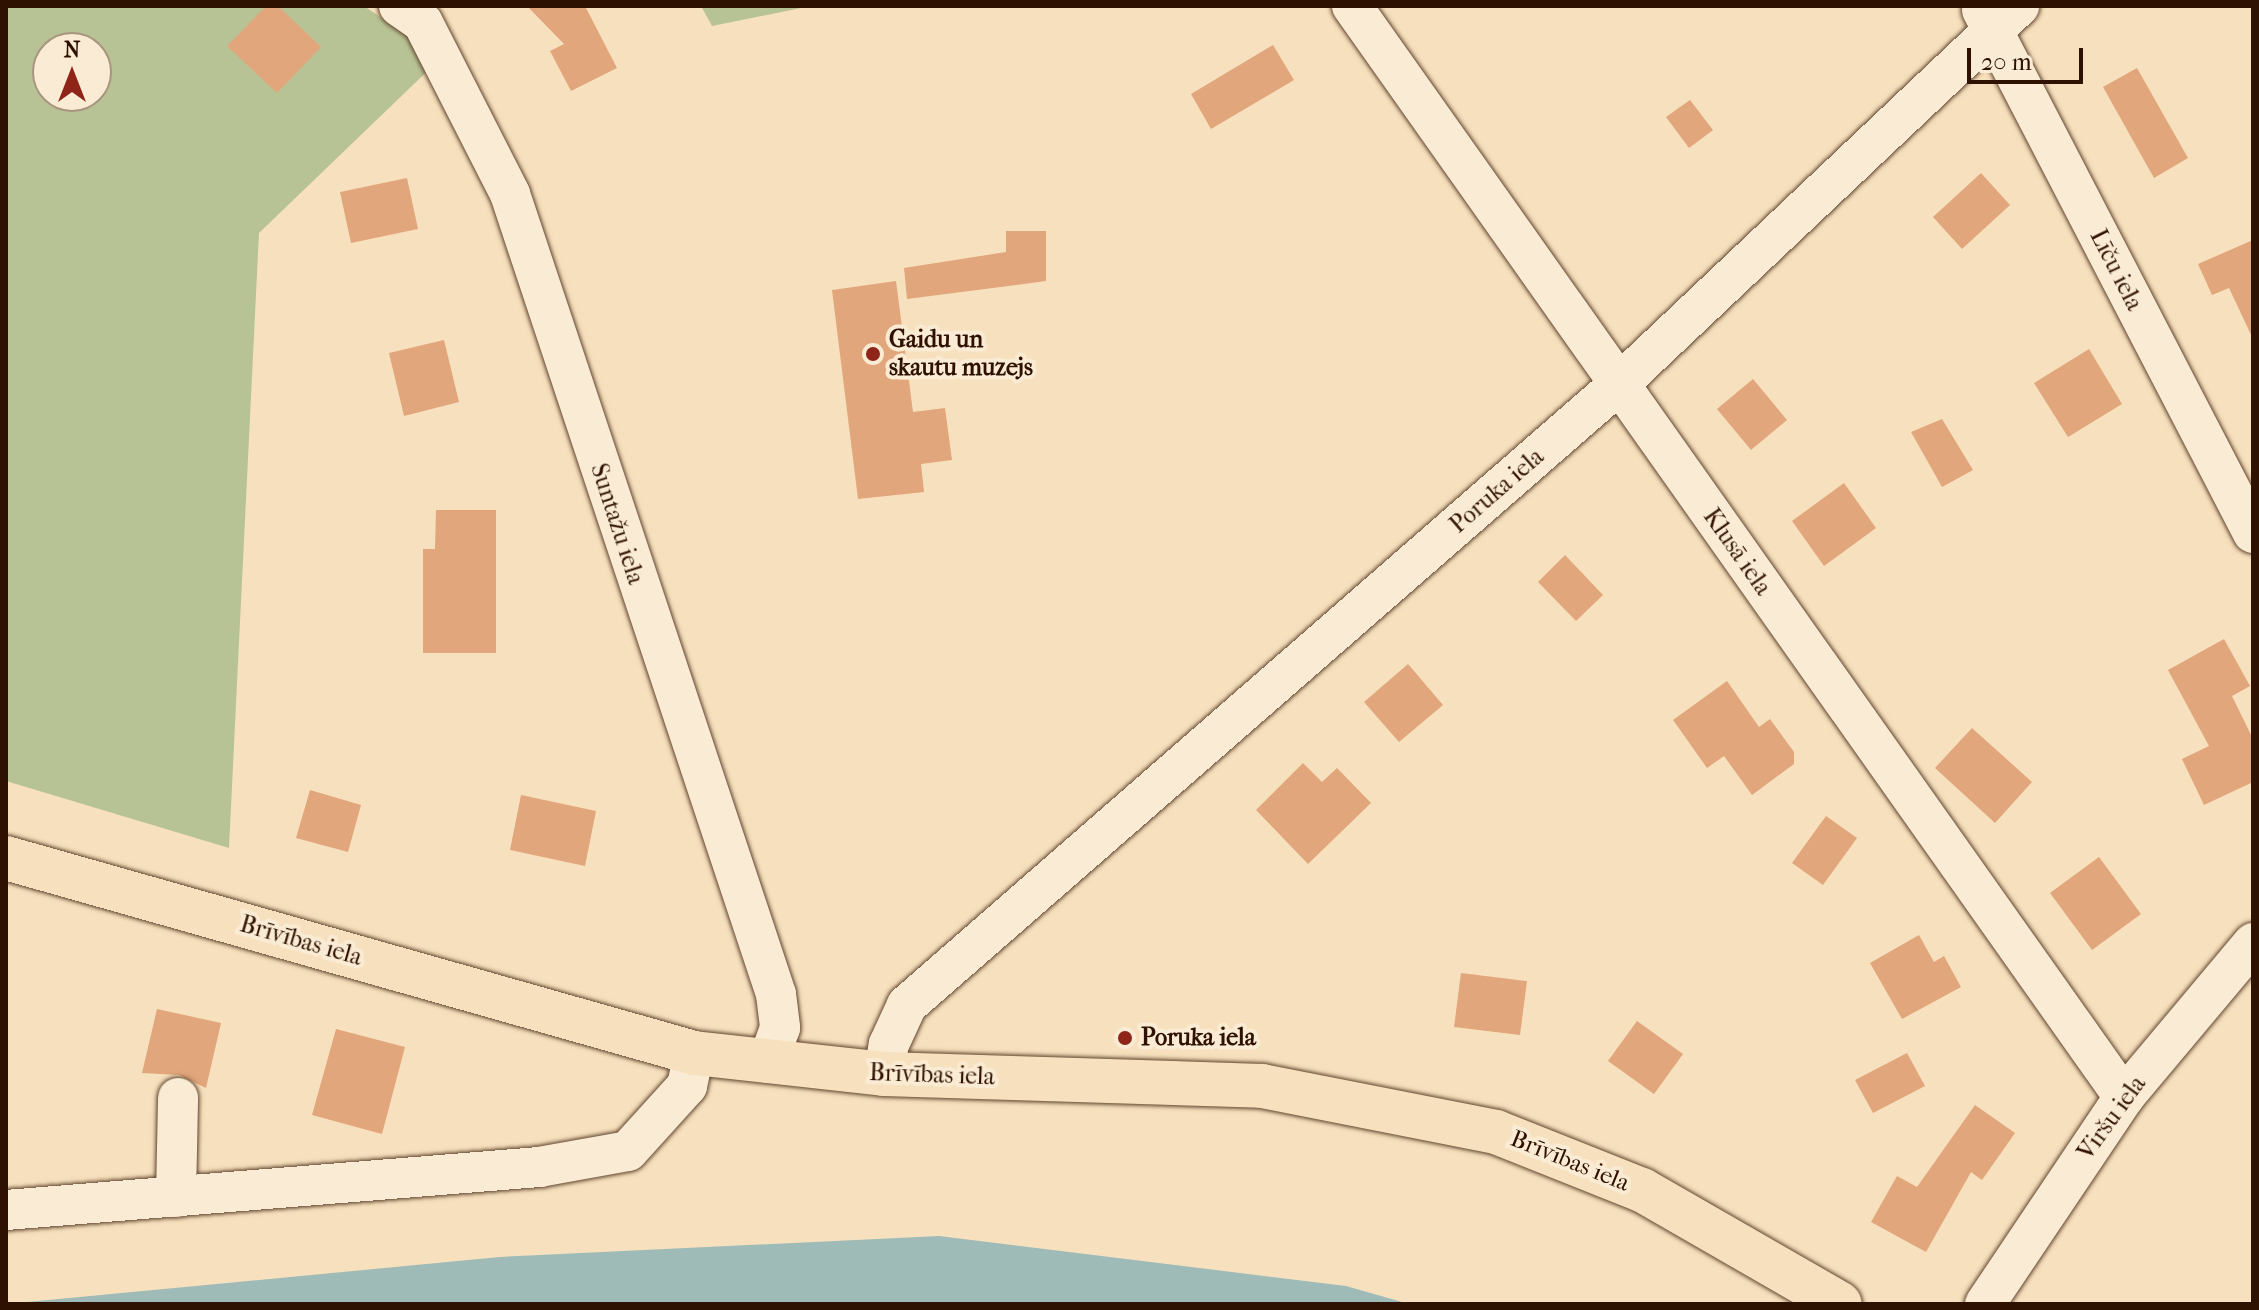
<!DOCTYPE html>
<meta charset="utf-8">
<style>
body{margin:0}
#map{position:relative;width:2259px;height:1310px;overflow:hidden;background:#f7e0bd;font-family:"IM FELL French Canon",serif}
div>[style]{position:absolute}
[style*='--x']{left:calc(var(--x)*1px);top:calc(var(--y)*1px);width:calc(var(--w)*1px);rotate:calc(var(--a)*1deg)}
.green>*{inset:0;background:#b8c395}
.water>*{inset:0;background:#9fbbb8}
.building>*{inset:0;background:#e1a67b}
.roads{filter:drop-shadow(0 0 2px #61452f) drop-shadow(0 0 2px #61452f)}
.minor>*{height:40px;margin:-20px;padding:0 20px;transform-origin:20px;border-radius:20px;background:#faebd4}
.major>*{height:44px;margin:-22px;padding:0 22px;transform-origin:22px;border-radius:22px;background:#f7e0bd}
.dots>*{width:22px;height:22px;translate:-50% -50%;box-sizing:border-box;border:4px solid #faebd4;border-radius:50%}
span{translate:-50% -50%;white-space:nowrap;text-align:center;line-height:1.15;-webkit-text-stroke:8px #faebd4;paint-order:stroke}
.street-label{font-size:24px;color:#2f1100}
.poi-label{font-size:24px;color:#2f1100;font-weight:700}
.left{translate:0 -50%;text-align:left}
.frame{position:absolute;inset:0;border:8px solid #2f1100;pointer-events:none}
.north{position:absolute;left:32px;top:32px;width:80px;height:80px;box-sizing:border-box;background:#faebd4;border:2px solid #a9947f;border-radius:50%;rotate:0deg;font-size:22px;font-weight:700;line-height:32px;text-align:center;color:#2f1100}
.north::after{content:'';display:block;margin:auto;width:28px;height:36px;background:#8f2418;clip-path:polygon(50% 0,100% 100%,50% 72%,0 100%)}
.scale{position:absolute;left:1967px;top:48px;width:116px;height:36px;box-sizing:border-box;border:4px solid #2f1100;border-top:0;padding-left:10px;font-size:24px;line-height:28px;white-space:nowrap;color:#2f1100;-webkit-text-stroke:6px #faebd4;paint-order:stroke}
</style>
<div id="map">
<div class="green">
<i style="clip-path:polygon(evenodd,6px 6px,364px 6px,441px 58px,259px 233px,229px 848px,6px 781px,6px 6px,48px 48px,96px 48px,96px 96px,48px 96px,48px 48px)"></i>
<i style="clip-path:polygon(701px 6px,811px 6px,712px 26px)"></i>
</div>
<div class="water">
<i style="clip-path:polygon(939px 1236px,1346px 1286px,1409px 1304px,6px 1304px,500px 1257px)"></i>
</div>
<div class="building">
<i style="clip-path:polygon(266px 6px,278px 6px,321px 47px,277px 93px,227px 46px)"></i>
<i style="clip-path:polygon(527px 6px,585px 6px,617px 68px,571px 91px,550px 51px,564px 44px)"></i>
<i style="clip-path:polygon(1273px 45px,1294px 80px,1211px 129px,1191px 94px)"></i>
<i style="clip-path:polygon(2137px 68px,2188px 158px,2154px 178px,2103px 87px)"></i>
<i style="clip-path:polygon(1690px 100px,1713px 130px,1689px 148px,1666px 117px)"></i>
<i style="clip-path:polygon(1981px 173px,2010px 205px,1962px 249px,1933px 217px)"></i>
<i style="clip-path:polygon(407px 178px,418px 229px,351px 243px,340px 192px)"></i>
<i style="clip-path:polygon(1006px 231px,1046px 231px,1046px 281px,907px 299px,904px 268px,1006px 252px)"></i>
<i style="clip-path:polygon(2253px 240px,2253px 339px,2229px 288px,2212px 295px,2198px 264px)"></i>
<i style="clip-path:polygon(896px 281px,913px 412px,945px 408px,952px 460px,921px 464px,924px 492px,858px 499px,832px 290px)"></i>
<i style="clip-path:polygon(444px 340px,459px 402px,404px 416px,389px 353px)"></i>
<i style="clip-path:polygon(2089px 349px,2122px 404px,2068px 437px,2034px 383px)"></i>
<i style="clip-path:polygon(1753px 379px,1787px 420px,1751px 450px,1717px 409px)"></i>
<i style="clip-path:polygon(1942px 419px,1973px 470px,1942px 487px,1911px 432px)"></i>
<i style="clip-path:polygon(1844px 483px,1876px 528px,1824px 566px,1792px 521px)"></i>
<i style="clip-path:polygon(436px 510px,496px 510px,496px 653px,423px 653px,423px 549px,435px 549px)"></i>
<i style="clip-path:polygon(1565px 555px,1603px 595px,1576px 621px,1538px 582px)"></i>
<i style="clip-path:polygon(2224px 639px,2250px 686px,2232px 696px,2253px 739px,2253px 782px,2204px 805px,2182px 759px,2209px 746px,2168px 670px)"></i>
<i style="clip-path:polygon(1408px 664px,1443px 705px,1399px 742px,1364px 702px)"></i>
<i style="clip-path:polygon(1727px 681px,1759px 727px,1770px 719px,1794px 752px,1794px 764px,1752px 795px,1724px 756px,1707px 768px,1673px 720px)"></i>
<i style="clip-path:polygon(1972px 728px,2032px 782px,1995px 823px,1935px 768px)"></i>
<i style="clip-path:polygon(1303px 763px,1322px 782px,1337px 768px,1371px 803px,1308px 864px,1256px 810px)"></i>
<i style="clip-path:polygon(310px 790px,361px 805px,348px 852px,296px 838px)"></i>
<i style="clip-path:polygon(521px 795px,596px 811px,585px 866px,510px 850px)"></i>
<i style="clip-path:polygon(1826px 816px,1857px 838px,1823px 885px,1792px 863px)"></i>
<i style="clip-path:polygon(2099px 857px,2141px 914px,2092px 950px,2050px 893px)"></i>
<i style="clip-path:polygon(1919px 935px,1934px 962px,1944px 956px,1961px 987px,1902px 1019px,1870px 963px)"></i>
<i style="clip-path:polygon(1461px 973px,1527px 981px,1520px 1035px,1454px 1027px)"></i>
<i style="clip-path:polygon(157px 1009px,221px 1023px,206px 1088px,179px 1075px,142px 1073px)"></i>
<i style="clip-path:polygon(1637px 1021px,1683px 1054px,1654px 1094px,1608px 1061px)"></i>
<i style="clip-path:polygon(336px 1029px,405px 1047px,382px 1134px,312px 1115px)"></i>
<i style="clip-path:polygon(1907px 1053px,1925px 1086px,1873px 1113px,1855px 1080px)"></i>
<i style="clip-path:polygon(1975px 1105px,2015px 1133px,1982px 1180px,1971px 1172px,1926px 1252px,1871px 1222px,1897px 1176px,1917px 1187px)"></i>
</div>
<div class="roads">
<div class="minor">
<i style="--x:399;--y:6;--w:29;--a:35"></i>
<i style="--x:423;--y:23;--w:192;--a:63"></i>
<i style="--x:510;--y:194;--w:843;--a:71.61"></i>
<i style="--x:776;--y:994;--w:34;--a:83"></i>
<i style="--x:780;--y:1028;--w:37;--a:110"></i>
<i style="--x:1352;--y:6;--w:1337;--a:54.72"></i>
<i style="--x:1982;--y:10;--w:589;--a:62.61"></i>
<i style="--x:884;--y:1074;--w:30;--a:-81"></i>
<i style="--x:889;--y:1044;--w:43;--a:-65.2"></i>
<i style="--x:907;--y:1005;--w:943;--a:-41.09"></i>
<i style="--x:1618;--y:385;--w:552;--a:-43.38"></i>
<i style="--x:176;--y:1197;--w:99;--a:-88.8"></i>
<i style="--x:6;--y:1210;--w:535;--a:-4.61"></i>
<i style="--x:539;--y:1167;--w:90;--a:-10.2"></i>
<i style="--x:628;--y:1151;--w:88;--a:-47.8"></i>
<i style="--x:687;--y:1086;--w:34;--a:-78"></i>
<i style="--x:1985;--y:1304;--w:249;--a:-56.1"></i>
<i style="--x:2124;--y:1097;--w:201;--a:-50"></i>
</div>
<div class="major">
<i style="--x:6;--y:858;--w:715;--a:15.82"></i>
<i style="--x:694;--y:1053;--w:191;--a:6.3"></i>
<i style="--x:884;--y:1074;--w:378;--a:1.8"></i>
<i style="--x:1262;--y:1086;--w:238;--a:11.1"></i>
<i style="--x:1496;--y:1132;--w:157;--a:21.7"></i>
<i style="--x:1642;--y:1190;--w:228;--a:29.9"></i>
</div>
</div>
<div class="dots">
<i style="left:873px;top:354px;background:#8f2418"></i>
<i style="left:1125px;top:1038px;background:#8f2418"></i>
</div>
<div class="street-label">
<span style="left:2116px;top:270px;rotate:63deg">Līču iela</span>
<span style="left:1497px;top:491px;rotate:-41deg">Poruka iela</span>
<span style="left:617px;top:524px;rotate:72deg">Suntažu iela</span>
<span style="left:1737px;top:552px;rotate:55deg">Klusā iela</span>
<span style="left:301px;top:941px;rotate:16deg">Brīvības iela</span>
<span style="left:932px;top:1075px;rotate:2deg">Brīvības iela</span>
<span style="left:2112px;top:1118px;rotate:-54deg">Viršu iela</span>
<span style="left:1570px;top:1161px;rotate:22deg">Brīvības iela</span>
</div>
<div class="poi-label">
<span class="left" style="left:889px;top:354px">Gaidu un<br>skautu muzejs</span>
<span class="left" style="left:1141px;top:1038px">Poruka iela</span>
</div>
<div class="frame"></div>
<div class="north">N</div>
<div class="scale">20 m</div>
</div>
